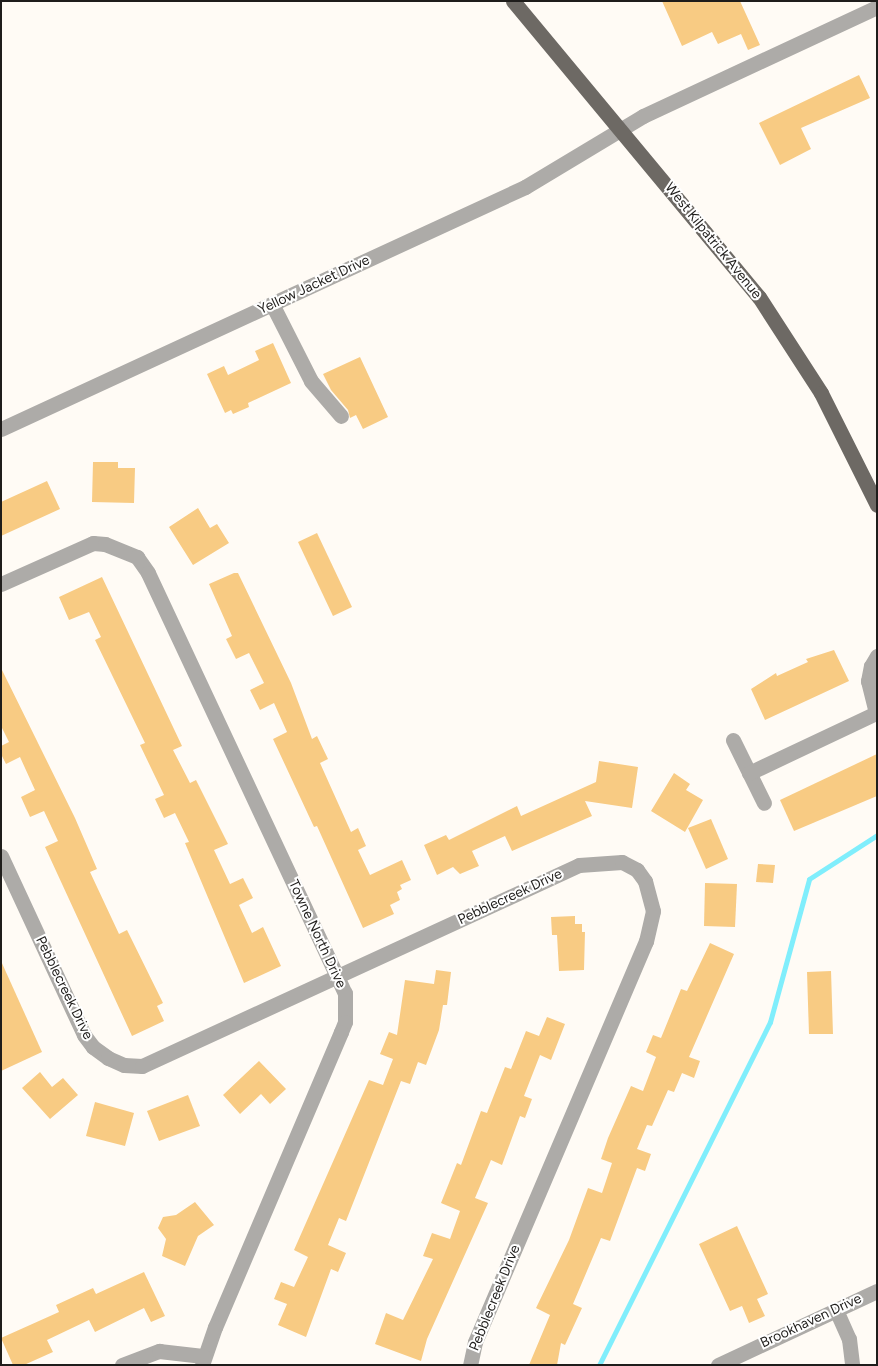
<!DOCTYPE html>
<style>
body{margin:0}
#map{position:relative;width:878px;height:1366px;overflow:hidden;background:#fffbf5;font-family:Figtree,sans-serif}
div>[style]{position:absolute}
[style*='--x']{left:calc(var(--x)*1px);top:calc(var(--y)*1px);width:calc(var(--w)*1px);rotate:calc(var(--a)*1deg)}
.stream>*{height:5px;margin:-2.5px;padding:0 2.5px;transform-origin:2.5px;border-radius:2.5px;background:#80eefc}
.building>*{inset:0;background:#f8cb83}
.minor>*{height:15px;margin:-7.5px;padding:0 7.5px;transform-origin:7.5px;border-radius:7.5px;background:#adaba8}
.major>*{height:15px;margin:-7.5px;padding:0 7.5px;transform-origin:7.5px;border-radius:7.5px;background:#6d6964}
span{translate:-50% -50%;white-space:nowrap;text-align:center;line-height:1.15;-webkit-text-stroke:4px #fff;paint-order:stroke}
.street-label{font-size:14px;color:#1f1d1b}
.frame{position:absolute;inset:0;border:2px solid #1f1d1b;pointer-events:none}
</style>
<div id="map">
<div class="stream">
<i style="--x:599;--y:1365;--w:383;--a:-63.5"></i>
<i style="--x:770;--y:1022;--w:148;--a:-74.7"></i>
<i style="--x:809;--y:879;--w:81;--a:-32.9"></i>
</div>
<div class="building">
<i style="clip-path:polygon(662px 1px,740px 1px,760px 45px,748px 50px,741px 34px,718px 44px,712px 32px,682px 46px)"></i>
<i style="clip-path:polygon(859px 75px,870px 98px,801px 128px,811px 149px,780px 165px,759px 123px)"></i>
<i style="clip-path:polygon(273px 343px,291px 383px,248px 403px,249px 407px,233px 414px,231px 410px,225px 413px,207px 374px,224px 366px,228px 375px,259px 360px,255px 351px)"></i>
<i style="clip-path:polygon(360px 357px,388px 417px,363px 429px,356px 415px,350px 418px,348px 410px,331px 390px,323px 374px)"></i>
<i style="clip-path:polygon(93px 462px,118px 462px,118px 468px,135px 468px,134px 503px,92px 502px)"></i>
<i style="clip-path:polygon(47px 481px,60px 509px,1px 536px,1px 502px)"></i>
<i style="clip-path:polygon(198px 508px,210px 528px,217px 524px,229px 543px,193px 565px,169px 527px)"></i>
<i style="clip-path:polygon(317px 533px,352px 607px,333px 616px,298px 542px)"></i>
<i style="clip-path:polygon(234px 573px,238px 573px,291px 683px,312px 739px,317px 736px,328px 759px,320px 763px,351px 832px,358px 828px,366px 846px,358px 850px,370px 875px,402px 860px,411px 880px,400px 885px,402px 889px,397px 892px,400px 900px,390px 905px,394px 914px,363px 928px,317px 826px,314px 827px,273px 739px,287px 732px,274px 703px,260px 710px,250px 690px,264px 683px,249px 653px,236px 659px,226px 639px,232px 636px,209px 584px)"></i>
<i style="clip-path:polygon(102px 577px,182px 746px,173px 750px,190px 783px,196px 780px,228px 844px,214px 850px,230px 884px,243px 878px,253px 898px,239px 905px,252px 933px,263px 927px,281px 966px,244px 983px,185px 843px,189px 842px,175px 813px,164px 818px,155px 799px,164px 795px,140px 745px,145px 743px,95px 640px,101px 637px,89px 612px,69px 620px,59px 597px)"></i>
<i style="clip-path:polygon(834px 650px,849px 681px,765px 720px,751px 689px,776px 673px,777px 676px,808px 662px,806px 659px)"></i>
<i style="clip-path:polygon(1px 668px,75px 818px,97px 869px,90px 872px,119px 934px,127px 930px,163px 1003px,157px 1006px,164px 1021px,132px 1036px,45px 847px,58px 841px,44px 811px,30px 817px,21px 797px,35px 790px,20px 757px,6px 764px,1px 754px,1px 746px,9px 742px,1px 726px)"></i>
<i style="clip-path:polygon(877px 754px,877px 796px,794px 831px,780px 800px)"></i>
<i style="clip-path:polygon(599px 761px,638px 767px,632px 808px,585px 801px,592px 816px,512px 851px,505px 836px,472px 851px,479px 866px,460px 874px,453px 867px,437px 875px,424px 845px,446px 835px,449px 840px,517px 806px,521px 816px,596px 782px)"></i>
<i style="clip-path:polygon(674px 773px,690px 784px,686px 790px,703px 800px,685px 832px,651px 811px)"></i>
<i style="clip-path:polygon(711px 819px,728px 859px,706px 869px,688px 828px)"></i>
<i style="clip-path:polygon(758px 864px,775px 865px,773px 883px,756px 882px)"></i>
<i style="clip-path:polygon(705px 883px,737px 884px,735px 927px,704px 926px)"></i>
<i style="clip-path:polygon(575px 916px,575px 924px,582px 924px,582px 932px,585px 932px,584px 970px,559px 971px,557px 935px,552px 935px,551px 917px)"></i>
<i style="clip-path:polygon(710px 943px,734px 954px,689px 1057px,700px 1061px,694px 1078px,682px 1073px,674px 1092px,668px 1090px,652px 1126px,647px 1125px,637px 1149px,651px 1154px,645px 1171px,637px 1168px,610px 1241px,601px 1238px,573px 1304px,582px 1308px,565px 1345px,561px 1343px,557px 1365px,529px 1365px,550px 1315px,536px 1308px,569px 1240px,588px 1188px,602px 1193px,612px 1163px,601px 1159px,608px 1138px,631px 1086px,643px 1091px,656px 1057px,646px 1052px,653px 1035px,661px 1038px,681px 989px,687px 991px)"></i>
<i style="clip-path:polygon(1px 961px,42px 1052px,1px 1071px)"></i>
<i style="clip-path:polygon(436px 970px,451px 972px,447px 1005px,443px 1005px,439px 1030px,426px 1065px,418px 1062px,410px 1084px,401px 1081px,346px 1221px,339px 1218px,328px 1245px,346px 1253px,338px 1272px,331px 1269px,306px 1337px,278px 1325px,287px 1304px,274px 1299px,281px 1282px,294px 1287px,308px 1257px,294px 1250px,369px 1080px,383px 1085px,393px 1059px,380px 1054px,389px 1032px,397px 1035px,405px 980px,434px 984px)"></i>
<i style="clip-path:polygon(831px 971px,833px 1034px,809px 1034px,807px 972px)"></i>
<i style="clip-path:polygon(547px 1017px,565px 1024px,551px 1060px,540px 1055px,524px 1096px,532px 1099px,525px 1118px,520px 1116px,502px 1165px,491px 1160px,475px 1198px,488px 1203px,427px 1339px,421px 1361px,375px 1344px,386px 1313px,403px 1320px,433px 1259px,423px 1256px,432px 1233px,450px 1239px,460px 1211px,441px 1203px,457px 1163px,461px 1165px,481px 1111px,487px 1113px,505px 1067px,511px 1069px,526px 1031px,539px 1036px)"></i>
<i style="clip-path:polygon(259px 1061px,286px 1089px,270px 1104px,261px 1094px,240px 1114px,223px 1095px)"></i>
<i style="clip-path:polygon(40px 1072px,52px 1087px,63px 1078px,78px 1095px,50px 1119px,22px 1088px)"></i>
<i style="clip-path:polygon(188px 1095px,200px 1126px,159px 1141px,147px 1111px)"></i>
<i style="clip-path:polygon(95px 1102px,134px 1113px,125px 1146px,86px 1136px)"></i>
<i style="clip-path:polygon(195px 1202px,214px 1225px,198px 1236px,185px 1266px,162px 1256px,166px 1239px,158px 1228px,163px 1217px,176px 1215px)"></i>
<i style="clip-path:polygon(737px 1226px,768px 1294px,757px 1299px,765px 1316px,749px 1323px,742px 1306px,730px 1311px,699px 1244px)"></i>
<i style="clip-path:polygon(144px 1272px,165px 1316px,151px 1322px,144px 1308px,95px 1332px,89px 1320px,47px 1340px,53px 1352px,24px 1365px,13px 1365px,1px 1338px,59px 1312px,56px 1305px,93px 1288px,96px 1294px)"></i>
</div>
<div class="minor">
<i style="--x:272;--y:304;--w:86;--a:63.1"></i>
<i style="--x:311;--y:381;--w:46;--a:49.4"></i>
<i style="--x:1;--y:429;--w:577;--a:-24.79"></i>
<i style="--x:525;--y:187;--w:138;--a:-31"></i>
<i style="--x:643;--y:116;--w:258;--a:-25"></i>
<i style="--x:1;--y:584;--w:101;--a:-24"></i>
<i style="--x:93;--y:543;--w:12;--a:5"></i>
<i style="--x:105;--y:544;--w:35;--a:22"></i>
<i style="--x:137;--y:557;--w:19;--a:55"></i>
<i style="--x:148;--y:573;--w:464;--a:64.9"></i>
<i style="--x:345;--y:993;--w:29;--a:90"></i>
<i style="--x:345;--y:1022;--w:11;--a:112"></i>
<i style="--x:341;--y:1032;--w:321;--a:113.1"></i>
<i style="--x:215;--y:1327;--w:40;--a:108.9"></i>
<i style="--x:733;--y:740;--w:70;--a:63.8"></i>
<i style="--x:749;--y:773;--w:140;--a:-25.3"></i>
<i style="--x:876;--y:713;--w:33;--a:-104"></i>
<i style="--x:868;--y:681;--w:15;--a:-79"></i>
<i style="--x:871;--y:666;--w:12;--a:-59"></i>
<i style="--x:1;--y:856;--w:197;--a:65.1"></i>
<i style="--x:84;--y:1035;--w:15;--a:53"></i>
<i style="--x:93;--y:1047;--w:19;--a:36"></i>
<i style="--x:108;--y:1058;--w:17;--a:24"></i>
<i style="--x:124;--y:1065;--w:18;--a:3"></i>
<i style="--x:142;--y:1066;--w:481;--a:-24.7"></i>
<i style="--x:579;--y:865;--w:43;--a:-4"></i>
<i style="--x:622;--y:862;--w:17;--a:28"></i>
<i style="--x:637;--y:870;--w:14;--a:54"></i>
<i style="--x:645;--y:881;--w:31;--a:75"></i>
<i style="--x:653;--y:911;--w:31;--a:103"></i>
<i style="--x:646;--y:941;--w:436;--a:113.1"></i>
<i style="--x:475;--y:1342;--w:24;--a:102"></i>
<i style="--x:836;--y:1310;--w:32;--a:66"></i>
<i style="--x:849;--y:1339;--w:26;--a:83"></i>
<i style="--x:122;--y:1365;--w:40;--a:-21"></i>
<i style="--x:159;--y:1351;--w:44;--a:6.5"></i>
<i style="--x:718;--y:1365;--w:175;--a:-25"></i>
</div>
<div class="major">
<i style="--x:513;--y:1;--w:385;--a:50.3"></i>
<i style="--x:759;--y:297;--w:114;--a:57.1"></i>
<i style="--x:821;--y:393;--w:125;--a:63.4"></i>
</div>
<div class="street-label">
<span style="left:713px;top:241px;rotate:51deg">West Kilpatrick Avenue</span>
<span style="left:314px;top:285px;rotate:-25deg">Yellow Jacket Drive</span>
<span style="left:510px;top:897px;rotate:-25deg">Pebblecreek Drive</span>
<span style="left:317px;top:934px;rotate:65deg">Towne North Drive</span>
<span style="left:64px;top:988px;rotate:64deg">Pebblecreek Drive</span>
<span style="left:495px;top:1298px;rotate:-68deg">Pebblecreek Drive</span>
<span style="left:811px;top:1321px;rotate:-25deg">Brookhaven Drive</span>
</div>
<div class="frame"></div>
</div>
